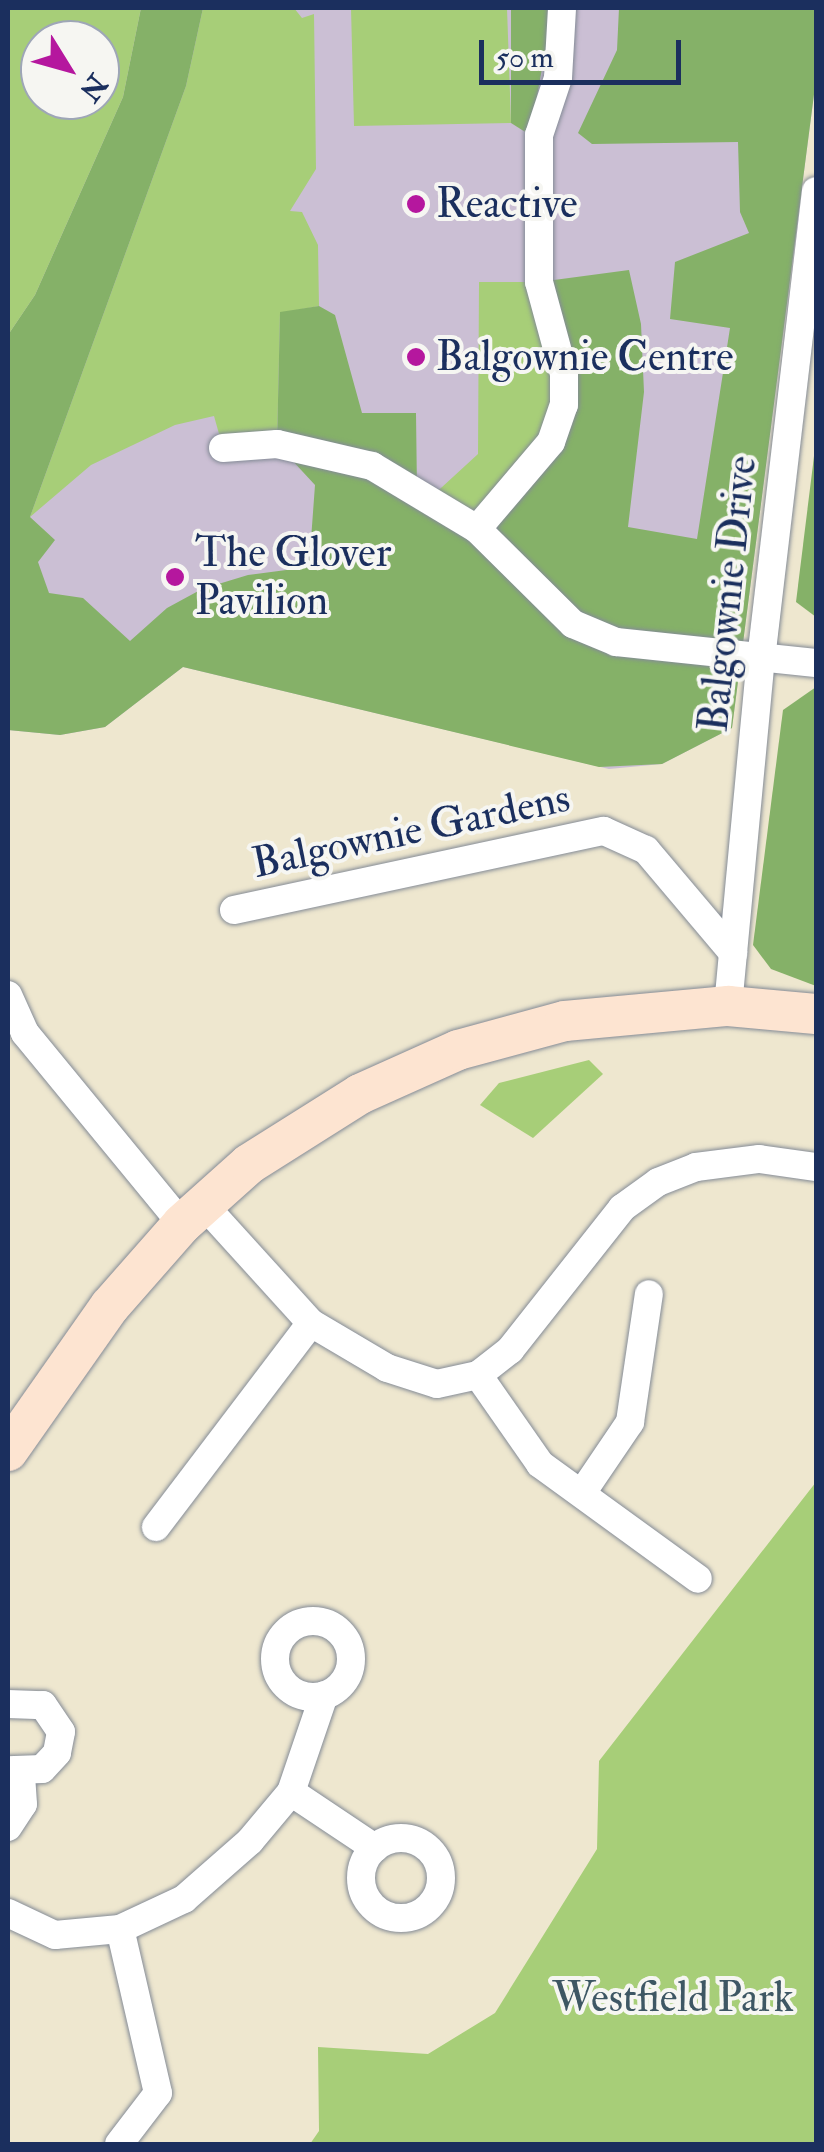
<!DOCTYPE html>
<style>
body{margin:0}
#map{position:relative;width:824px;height:2152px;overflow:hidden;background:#eee7cf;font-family:"IM FELL Double Pica",serif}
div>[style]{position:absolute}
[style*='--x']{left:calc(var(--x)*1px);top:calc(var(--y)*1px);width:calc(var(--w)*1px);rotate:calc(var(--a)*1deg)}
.industrial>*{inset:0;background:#cbbfd4}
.green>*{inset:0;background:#a7ce78}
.forest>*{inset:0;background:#85b168}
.roads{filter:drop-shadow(0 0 2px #848b96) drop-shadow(0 0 2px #848b96)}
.street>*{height:28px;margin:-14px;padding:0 14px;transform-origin:14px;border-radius:14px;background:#fff}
.street>.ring{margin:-14px;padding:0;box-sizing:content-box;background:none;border:28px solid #fff;border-radius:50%}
.secondary>*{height:40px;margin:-20px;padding:0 20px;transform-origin:20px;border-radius:20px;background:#fde4d1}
.dots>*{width:28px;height:28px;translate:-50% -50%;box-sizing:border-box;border:5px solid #f6f6f2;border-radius:50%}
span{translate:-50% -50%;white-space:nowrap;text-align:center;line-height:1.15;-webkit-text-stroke:8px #f6f6f2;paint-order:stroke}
.poi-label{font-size:42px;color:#1b2f5e}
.left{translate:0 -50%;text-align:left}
.street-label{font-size:42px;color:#1b2f5e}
.park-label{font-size:42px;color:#3e5764}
.frame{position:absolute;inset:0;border:10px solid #1b2f5e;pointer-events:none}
.north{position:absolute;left:20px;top:20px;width:100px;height:100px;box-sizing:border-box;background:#f6f6f2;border:2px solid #9ea6b7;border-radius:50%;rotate:127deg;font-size:28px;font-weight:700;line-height:40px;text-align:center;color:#1b2f5e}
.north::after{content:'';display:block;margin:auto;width:35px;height:45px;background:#b5179e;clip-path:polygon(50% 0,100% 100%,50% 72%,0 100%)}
.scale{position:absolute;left:479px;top:40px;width:202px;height:45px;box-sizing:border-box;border:5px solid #1b2f5e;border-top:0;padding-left:12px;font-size:30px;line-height:35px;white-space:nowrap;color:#1b2f5e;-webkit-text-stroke:8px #f6f6f2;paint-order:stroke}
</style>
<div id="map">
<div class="industrial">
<i style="clip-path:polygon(141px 8px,816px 8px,816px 79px,732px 728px,662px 764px,609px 769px,183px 667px,105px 727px,60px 735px,8px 730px,8px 335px,35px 295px,123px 97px)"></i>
</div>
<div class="green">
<i style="clip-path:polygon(evenodd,8px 8px,141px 8px,123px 97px,35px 295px,8px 335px,8px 8px,40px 40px,100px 40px,100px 100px,40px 100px,40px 40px)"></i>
<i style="clip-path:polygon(203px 8px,294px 8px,302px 18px,314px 14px,316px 169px,290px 211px,302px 212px,318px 245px,319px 306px,280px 313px,277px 444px,223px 448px,214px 416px,175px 425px,91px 465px,30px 517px,186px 86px)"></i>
<i style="clip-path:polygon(351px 8px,507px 8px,511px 123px,354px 126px)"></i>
<i style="clip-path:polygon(479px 282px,539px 282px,564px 405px,477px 529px,429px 499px,478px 454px)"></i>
<i style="clip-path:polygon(589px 1060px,603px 1074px,533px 1138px,480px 1105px,499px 1083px)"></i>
<i style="clip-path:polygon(816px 1482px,816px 2144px,310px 2144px,319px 2131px,318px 2047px,428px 2054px,495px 2013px,597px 1849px,599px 1761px)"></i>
</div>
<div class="forest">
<i style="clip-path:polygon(141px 8px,203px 8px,186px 86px,30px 517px,55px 540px,38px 562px,49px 593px,83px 598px,130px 641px,167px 608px,202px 589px,248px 575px,309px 567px,315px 485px,277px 444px,280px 312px,319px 306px,335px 315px,362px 413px,416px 413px,417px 491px,478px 529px,564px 405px,539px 282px,629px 270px,641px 324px,644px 392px,628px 527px,697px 539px,730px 328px,670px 319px,675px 262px,749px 233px,740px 212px,738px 142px,592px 144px,578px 133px,617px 50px,619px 8px,816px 8px,816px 79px,732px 728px,662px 764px,599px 767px,183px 667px,105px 727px,60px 735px,8px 730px,8px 335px,35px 295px,123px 97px)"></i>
<i style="clip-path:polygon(511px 8px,553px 8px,530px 135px,511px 123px)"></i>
<i style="clip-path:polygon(816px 440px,816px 617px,796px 602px)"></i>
<i style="clip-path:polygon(816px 687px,816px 986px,771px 969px,753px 945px,783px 710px)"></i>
</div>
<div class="roads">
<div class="street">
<i style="--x:223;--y:448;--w:54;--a:-4.2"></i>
<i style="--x:277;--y:444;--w:98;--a:13"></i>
<i style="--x:372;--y:466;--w:122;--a:31"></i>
<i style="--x:477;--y:529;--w:135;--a:44.7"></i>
<i style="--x:573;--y:624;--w:47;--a:22.7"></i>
<i style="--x:616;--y:642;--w:201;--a:6"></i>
<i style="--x:477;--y:529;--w:114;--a:-49.6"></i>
<i style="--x:551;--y:442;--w:39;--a:-71"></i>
<i style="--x:564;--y:405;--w:31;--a:-90"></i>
<i style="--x:564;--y:374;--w:95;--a:-105.2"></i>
<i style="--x:539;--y:282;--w:147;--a:-90"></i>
<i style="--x:539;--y:135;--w:60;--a:-71.6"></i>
<i style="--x:558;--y:78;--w:70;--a:-86.7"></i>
<i style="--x:234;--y:910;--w:378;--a:-12.1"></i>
<i style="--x:604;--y:831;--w:46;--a:24.3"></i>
<i style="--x:646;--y:850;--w:135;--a:49.8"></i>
<i style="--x:8;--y:995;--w:42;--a:65.9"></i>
<i style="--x:25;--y:1033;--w:247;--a:50.6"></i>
<i style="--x:728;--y:1006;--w:349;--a:-84.6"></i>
<i style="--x:761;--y:659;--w:471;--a:-83.3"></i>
<i style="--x:203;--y:1204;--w:161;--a:47.8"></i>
<i style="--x:311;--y:1323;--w:88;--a:30.6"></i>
<i style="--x:387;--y:1368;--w:52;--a:17.7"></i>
<i style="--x:437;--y:1384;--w:42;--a:-12.4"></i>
<i style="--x:478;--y:1375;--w:41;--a:-38"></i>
<i style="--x:510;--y:1350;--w:181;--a:-51.7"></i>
<i style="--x:622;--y:1208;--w:44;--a:-35.8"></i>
<i style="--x:658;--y:1182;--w:41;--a:-21.5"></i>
<i style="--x:696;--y:1167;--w:64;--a:-7.2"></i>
<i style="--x:759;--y:1159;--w:58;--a:8"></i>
<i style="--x:478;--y:1375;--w:108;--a:55.1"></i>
<i style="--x:540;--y:1464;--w:195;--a:36"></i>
<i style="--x:582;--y:1493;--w:86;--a:-55.9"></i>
<i style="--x:630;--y:1422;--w:129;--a:-81.6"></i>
<i style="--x:156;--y:1527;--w:256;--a:-52.8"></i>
<i class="ring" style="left:275px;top:1621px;width:48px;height:48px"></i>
<i style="--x:8;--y:1704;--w:35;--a:2"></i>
<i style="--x:43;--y:1705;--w:32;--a:56"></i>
<i style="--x:61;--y:1732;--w:21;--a:101"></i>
<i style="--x:57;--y:1753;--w:22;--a:133"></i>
<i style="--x:42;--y:1769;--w:34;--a:178"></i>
<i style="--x:291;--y:1792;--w:101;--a:33.7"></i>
<i style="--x:8;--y:1827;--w:27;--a:-57"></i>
<i style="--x:23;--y:1804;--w:30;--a:-94"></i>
<i class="ring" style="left:361px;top:1838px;width:52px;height:52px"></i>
<i style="--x:8;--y:1913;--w:52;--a:25.1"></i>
<i style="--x:55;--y:1935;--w:65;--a:-5.3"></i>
<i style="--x:120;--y:1929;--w:71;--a:-25.1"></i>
<i style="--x:184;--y:1899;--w:88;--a:-41.3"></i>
<i style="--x:250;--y:1841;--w:64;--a:-50.1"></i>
<i style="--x:291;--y:1792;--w:102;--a:-71.2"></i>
<i style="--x:119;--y:2144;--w:64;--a:-52.6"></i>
<i style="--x:158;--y:2093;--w:168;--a:-103"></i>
</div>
<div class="secondary">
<i style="--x:8;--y:1451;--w:177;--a:-54.9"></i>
<i style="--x:110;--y:1306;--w:109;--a:-48.7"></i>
<i style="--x:182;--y:1224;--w:90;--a:-41.8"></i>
<i style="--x:249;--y:1164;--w:131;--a:-32.2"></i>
<i style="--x:360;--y:1094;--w:107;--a:-24.2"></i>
<i style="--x:458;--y:1050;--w:111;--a:-15.2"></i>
<i style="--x:565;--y:1021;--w:164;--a:-5.3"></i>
<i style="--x:728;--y:1006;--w:88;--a:5.2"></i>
</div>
</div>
<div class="dots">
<i style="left:416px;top:204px;background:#b5179e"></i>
<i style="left:416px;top:357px;background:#b5179e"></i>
<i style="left:175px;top:577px;background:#b5179e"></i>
</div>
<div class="poi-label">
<span class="left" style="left:436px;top:204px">Reactive</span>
<span class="left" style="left:436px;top:357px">Balgownie Centre</span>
<span class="left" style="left:195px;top:577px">The Glover<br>Pavilion</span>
</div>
<div class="street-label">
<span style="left:728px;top:594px;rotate:-84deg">Balgownie Drive</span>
<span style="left:411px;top:831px;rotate:-12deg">Balgownie Gardens</span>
</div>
<div class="park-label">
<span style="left:673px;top:1998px">Westfield Park</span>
</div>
<div class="frame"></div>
<div class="north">N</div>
<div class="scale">50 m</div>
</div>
